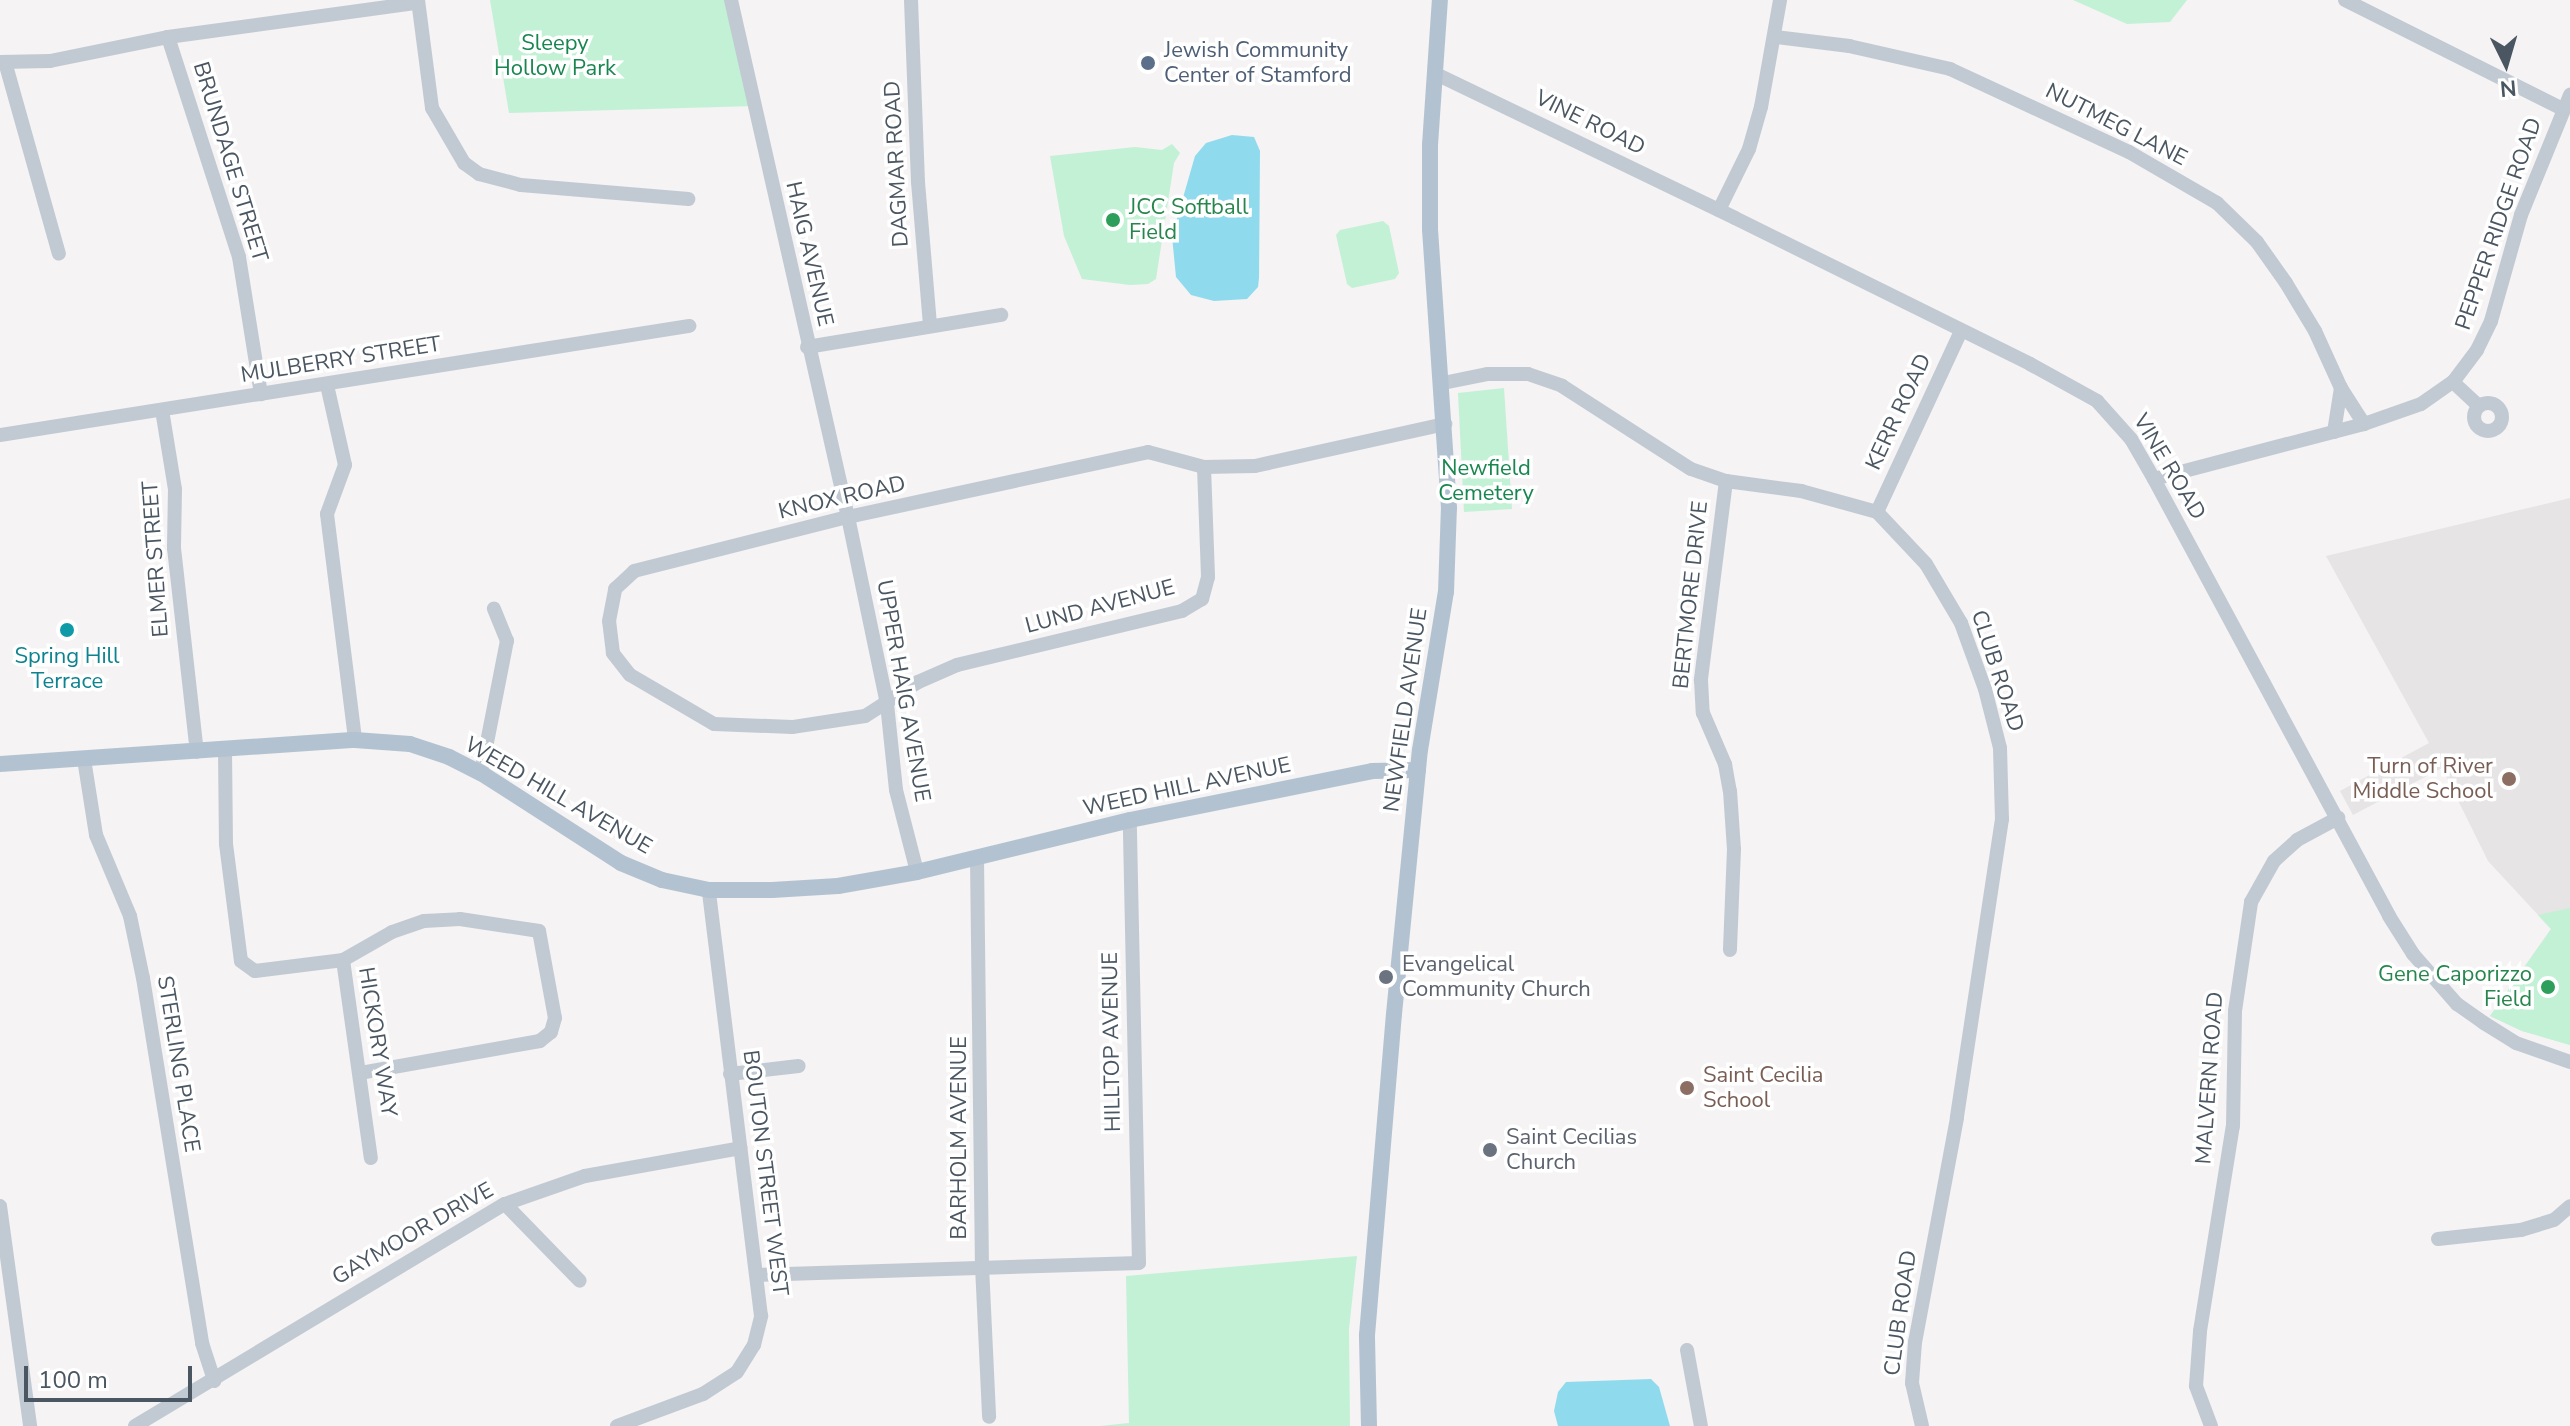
<!DOCTYPE html>
<style>
body{margin:0}
#map{position:relative;width:2570px;height:1426px;overflow:hidden;background:#f5f3f3;font-family:"Nunito Sans",sans-serif}
div>[style]{position:absolute}
[style*='--x']{left:calc(var(--x)*1px);top:calc(var(--y)*1px);width:calc(var(--w)*1px);rotate:calc(var(--a)*1deg)}
.education>*{inset:0;background:#e6e4e5}
.green>*{inset:0;background:#c3f1d5}
.water>*{inset:0;background:#90daee}
.minor>*{height:14px;margin:-7px;padding:0 7px;transform-origin:7px;border-radius:7px;background:#c1cad2}
.minor>.ring{margin:-7px;padding:0;box-sizing:content-box;background:none;border:14px solid #c1cad2;border-radius:50%}
.major>*{height:16px;margin:-8px;padding:0 8px;transform-origin:8px;border-radius:8px;background:#b3c2d1}
.dots>*{width:22px;height:22px;translate:-50% -50%;box-sizing:border-box;border:4px solid #fff;border-radius:50%}
span{translate:-50% -50%;white-space:nowrap;text-align:center;line-height:1.15;-webkit-text-stroke:7px #fff;paint-order:stroke}
.park-label{font-size:22px;color:#17864f}
.service-label{font-size:22px;color:#4e5e75}
.left{translate:0 -50%;text-align:left}
.street-label{font-size:22px;color:#4a5661}
.leisure-label{font-size:22px;color:#27864d}
.right{translate:-100% -50%;text-align:right}
.culture-label{font-size:22px;color:#0d838f}
.education-label{font-size:22px;color:#785e54}
.worship-label{font-size:22px;color:#5b616d}
.north{position:absolute;left:2466px;top:24px;width:80px;height:80px;-webkit-text-stroke:6px #fff;paint-order:stroke;rotate:175deg;font-size:22px;font-weight:700;line-height:32px;text-align:center;color:#4a5661}
.north::after{content:'';display:block;margin:auto;width:28px;height:36px;background:#4a5661;clip-path:polygon(50% 0,100% 100%,50% 72%,0 100%)}
.scale{position:absolute;left:24px;top:1366px;width:168px;height:36px;box-sizing:border-box;border:4px solid #4a5661;border-top:0;padding-left:10px;font-size:24px;line-height:28px;white-space:nowrap;color:#4a5661;-webkit-text-stroke:6px #fff;paint-order:stroke}
</style>
<div id="map">
<div class="education">
<i style="clip-path:polygon(2570px 498px,2570px 1045px,2522px 1031px,2490px 1016px,2551px 929px,2488px 861px,2442px 768px,2353px 815px,2340px 791px,2429px 743px,2326px 556px)"></i>
</div>
<div class="green">
<i style="clip-path:polygon(490px 0,731px 0,755px 106px,509px 113px)"></i>
<i style="clip-path:polygon(2073px 0,2187px 0,2170px 22px,2127px 24px)"></i>
<i style="clip-path:polygon(1172px 144px,1180px 153px,1174px 163px,1156px 279px,1148px 284px,1130px 285px,1082px 279px,1064px 236px,1050px 156px,1135px 147px,1162px 150px)"></i>
<i style="clip-path:polygon(1383px 221px,1389px 226px,1399px 273px,1395px 279px,1352px 288px,1347px 284px,1336px 235px,1340px 230px)"></i>
<i style="clip-path:polygon(1504px 388px,1512px 509px,1464px 512px,1458px 393px)"></i>
<i style="clip-path:polygon(2570px 908px,2570px 1045px,2522px 1031px,2490px 1016px,2551px 929px,2538px 915px)"></i>
<i style="clip-path:polygon(1357px 1256px,1349px 1329px,1350px 1426px,1100px 1426px,1129px 1423px,1126px 1276px)"></i>
</div>
<div class="water">
<i style="clip-path:polygon(1232px 135px,1254px 137px,1260px 151px,1259px 278px,1258px 287px,1247px 299px,1214px 301px,1191px 295px,1176px 277px,1172px 236px,1195px 156px,1206px 143px)"></i>
<i style="clip-path:polygon(1651px 1379px,1659px 1387px,1670px 1426px,1558px 1426px,1554px 1411px,1558px 1392px,1566px 1382px)"></i>
</div>
<div class="minor">
<i style="--x:418;--y:0;--w:109;--a:82.6"></i>
<i style="--x:432;--y:108;--w:64;--a:59.8"></i>
<i style="--x:464;--y:163;--w:19;--a:36"></i>
<i style="--x:479;--y:174;--w:43;--a:14.7"></i>
<i style="--x:521;--y:185;--w:168;--a:4.8"></i>
<i style="--x:731;--y:0;--w:530;--a:77.25"></i>
<i style="--x:848;--y:517;--w:191;--a:78.2"></i>
<i style="--x:887;--y:704;--w:86;--a:84"></i>
<i style="--x:896;--y:790;--w:85;--a:75.6"></i>
<i style="--x:911;--y:0;--w:182;--a:87.8"></i>
<i style="--x:918;--y:182;--w:144;--a:85.2"></i>
<i style="--x:2345;--y:0;--w:244;--a:26.6"></i>
<i style="--x:168;--y:37;--w:231;--a:72.1"></i>
<i style="--x:239;--y:257;--w:139;--a:80.9"></i>
<i style="--x:1776;--y:37;--w:74;--a:7"></i>
<i style="--x:1849;--y:46;--w:104;--a:12.8"></i>
<i style="--x:1950;--y:69;--w:197;--a:24.9"></i>
<i style="--x:2129;--y:152;--w:102;--a:30.1"></i>
<i style="--x:2217;--y:203;--w:56;--a:44.3"></i>
<i style="--x:2257;--y:242;--w:50;--a:54.7"></i>
<i style="--x:2286;--y:283;--w:56;--a:58.9"></i>
<i style="--x:2315;--y:331;--w:63;--a:65.5"></i>
<i style="--x:2341;--y:388;--w:43;--a:57.4"></i>
<i style="--x:0;--y:62;--w:50;--a:-1.1"></i>
<i style="--x:50;--y:61;--w:120;--a:-11.5"></i>
<i style="--x:168;--y:37;--w:251;--a:-7.8"></i>
<i style="--x:5;--y:62;--w:199;--a:74.3"></i>
<i style="--x:1434;--y:73;--w:334;--a:25.7"></i>
<i style="--x:1735;--y:218;--w:329;--a:26.3"></i>
<i style="--x:2030;--y:364;--w:77;--a:28.9"></i>
<i style="--x:2097;--y:401;--w:51;--a:48.2"></i>
<i style="--x:2131;--y:439;--w:46;--a:60.1"></i>
<i style="--x:2154;--y:479;--w:496;--a:61.7"></i>
<i style="--x:2389;--y:916;--w:45;--a:57.7"></i>
<i style="--x:2413;--y:954;--w:67;--a:48.7"></i>
<i style="--x:2457;--y:1004;--w:33;--a:35"></i>
<i style="--x:2484;--y:1023;--w:38;--a:32"></i>
<i style="--x:2516;--y:1043;--w:57;--a:19.4"></i>
<i style="--x:1719;--y:210;--w:68;--a:-63.8"></i>
<i style="--x:1749;--y:149;--w:44;--a:-74.1"></i>
<i style="--x:1761;--y:107;--w:109;--a:-79.9"></i>
<i style="--x:807;--y:347;--w:197;--a:-9.4"></i>
<i style="--x:2453;--y:382;--w:35;--a:43"></i>
<i style="--x:1443;--y:383;--w:46;--a:-11.3"></i>
<i style="--x:1488;--y:374;--w:40;--a:0"></i>
<i style="--x:1528;--y:374;--w:36;--a:19"></i>
<i style="--x:1562;--y:386;--w:153;--a:32.8"></i>
<i style="--x:1691;--y:469;--w:37;--a:19"></i>
<i style="--x:1726;--y:481;--w:76;--a:7.6"></i>
<i style="--x:1801;--y:491;--w:79;--a:15.4"></i>
<i style="--x:1877;--y:512;--w:71;--a:46.7"></i>
<i style="--x:1926;--y:564;--w:69;--a:59.3"></i>
<i style="--x:1961;--y:623;--w:70;--a:70"></i>
<i style="--x:1985;--y:689;--w:61;--a:75.7"></i>
<i style="--x:2000;--y:748;--w:71;--a:88.4"></i>
<i style="--x:2002;--y:819;--w:302;--a:98.6"></i>
<i style="--x:1957;--y:1118;--w:228;--a:100.6"></i>
<i style="--x:1915;--y:1342;--w:41;--a:94.2"></i>
<i style="--x:1912;--y:1383;--w:44;--a:76.9"></i>
<i style="--x:327;--y:385;--w:82;--a:77.3"></i>
<i style="--x:345;--y:465;--w:52;--a:110.2"></i>
<i style="--x:327;--y:514;--w:228;--a:82.9"></i>
<i class="ring" style="left:2474px;top:403px;width:14px;height:14px"></i>
<i style="--x:162;--y:410;--w:80;--a:80.7"></i>
<i style="--x:175;--y:489;--w:59;--a:91"></i>
<i style="--x:174;--y:548;--w:205;--a:83.6"></i>
<i style="--x:2334;--y:432;--w:45;--a:-81"></i>
<i style="--x:0;--y:435;--w:698;--a:-8.99"></i>
<i style="--x:1204;--y:467;--w:110;--a:87.9"></i>
<i style="--x:1208;--y:577;--w:23;--a:105"></i>
<i style="--x:1202;--y:599;--w:23;--a:149"></i>
<i style="--x:1182;--y:611;--w:231;--a:166.5"></i>
<i style="--x:957;--y:665;--w:43;--a:156.4"></i>
<i style="--x:918;--y:682;--w:63;--a:147.3"></i>
<i style="--x:865;--y:716;--w:74;--a:171.4"></i>
<i style="--x:792;--y:727;--w:78;--a:-177.8"></i>
<i style="--x:714;--y:724;--w:97;--a:-149.7"></i>
<i style="--x:630;--y:675;--w:28;--a:-128"></i>
<i style="--x:613;--y:653;--w:32;--a:-97"></i>
<i style="--x:609;--y:621;--w:33;--a:-79"></i>
<i style="--x:615;--y:589;--w:26;--a:-43"></i>
<i style="--x:634;--y:571;--w:221;--a:-14.2"></i>
<i style="--x:848;--y:517;--w:307;--a:-12.2"></i>
<i style="--x:1148;--y:452;--w:58;--a:15"></i>
<i style="--x:1204;--y:467;--w:51;--a:-1.1"></i>
<i style="--x:1255;--y:466;--w:195;--a:-12.5"></i>
<i style="--x:2154;--y:479;--w:217;--a:-14.7"></i>
<i style="--x:2364;--y:424;--w:60;--a:-19.3"></i>
<i style="--x:2421;--y:404;--w:39;--a:-35"></i>
<i style="--x:2453;--y:382;--w:40;--a:-53"></i>
<i style="--x:2477;--y:350;--w:32;--a:-64"></i>
<i style="--x:2491;--y:321;--w:110;--a:-74.2"></i>
<i style="--x:2521;--y:215;--w:130;--a:-67.8"></i>
<i style="--x:1726;--y:481;--w:201;--a:97.2"></i>
<i style="--x:1701;--y:680;--w:33;--a:87"></i>
<i style="--x:1703;--y:713;--w:56;--a:66.7"></i>
<i style="--x:1725;--y:764;--w:27;--a:80"></i>
<i style="--x:1730;--y:791;--w:58;--a:86.1"></i>
<i style="--x:1734;--y:849;--w:101;--a:92.3"></i>
<i style="--x:1877;--y:512;--w:200;--a:-65.1"></i>
<i style="--x:225;--y:751;--w:93;--a:89.4"></i>
<i style="--x:226;--y:844;--w:118;--a:82.7"></i>
<i style="--x:241;--y:961;--w:17;--a:36"></i>
<i style="--x:255;--y:971;--w:89;--a:-7.1"></i>
<i style="--x:343;--y:960;--w:56;--a:-29.7"></i>
<i style="--x:392;--y:932;--w:34;--a:-19"></i>
<i style="--x:424;--y:921;--w:36;--a:-3"></i>
<i style="--x:460;--y:919;--w:80;--a:8.6"></i>
<i style="--x:539;--y:931;--w:88;--a:79.6"></i>
<i style="--x:555;--y:1018;--w:15;--a:106"></i>
<i style="--x:551;--y:1032;--w:14;--a:141"></i>
<i style="--x:540;--y:1041;--w:182;--a:169.9"></i>
<i style="--x:84;--y:759;--w:77;--a:81"></i>
<i style="--x:96;--y:835;--w:88;--a:67.2"></i>
<i style="--x:130;--y:916;--w:63;--a:78.2"></i>
<i style="--x:143;--y:978;--w:370;--a:80.8"></i>
<i style="--x:202;--y:1343;--w:40;--a:72"></i>
<i style="--x:481;--y:773;--w:135;--a:-78.9"></i>
<i style="--x:507;--y:641;--w:35;--a:-112"></i>
<i style="--x:977;--y:859;--w:407;--a:89.3"></i>
<i style="--x:982;--y:1266;--w:151;--a:87.3"></i>
<i style="--x:343;--y:960;--w:200;--a:82"></i>
<i style="--x:730;--y:1074;--w:69;--a:-6.6"></i>
<i style="--x:505;--y:1204;--w:107;--a:45.8"></i>
<i style="--x:0;--y:1206;--w:222;--a:82.2"></i>
<i style="--x:2438;--y:1239;--w:83;--a:-6.2"></i>
<i style="--x:2521;--y:1230;--w:34;--a:-17"></i>
<i style="--x:2554;--y:1220;--w:21;--a:-41"></i>
<i style="--x:757;--y:1275;--w:382;--a:-1.8"></i>
<i style="--x:1139;--y:1263;--w:443;--a:-91.2"></i>
<i style="--x:1687;--y:1350;--w:77;--a:79.6"></i>
<i style="--x:135;--y:1426;--w:431;--a:-31"></i>
<i style="--x:505;--y:1204;--w:85;--a:-19.3"></i>
<i style="--x:585;--y:1176;--w:158;--a:-10.2"></i>
<i style="--x:617;--y:1426;--w:92;--a:-20.4"></i>
<i style="--x:703;--y:1394;--w:40;--a:-32.9"></i>
<i style="--x:737;--y:1372;--w:32;--a:-58"></i>
<i style="--x:754;--y:1345;--w:30;--a:-76"></i>
<i style="--x:761;--y:1316;--w:429;--a:-97"></i>
<i style="--x:2211;--y:1426;--w:43;--a:-110.6"></i>
<i style="--x:2196;--y:1386;--w:55;--a:-85.8"></i>
<i style="--x:2200;--y:1331;--w:208;--a:-80.9"></i>
<i style="--x:2233;--y:1126;--w:115;--a:-89"></i>
<i style="--x:2235;--y:1011;--w:110;--a:-81.6"></i>
<i style="--x:2251;--y:902;--w:47;--a:-60.7"></i>
<i style="--x:2274;--y:861;--w:31;--a:-42"></i>
<i style="--x:2297;--y:840;--w:47;--a:-28.2"></i>
</div>
<div class="major">
<i style="--x:0;--y:764;--w:356;--a:-3.9"></i>
<i style="--x:355;--y:740;--w:55;--a:4.2"></i>
<i style="--x:410;--y:744;--w:41;--a:18.4"></i>
<i style="--x:449;--y:757;--w:36;--a:27"></i>
<i style="--x:481;--y:773;--w:166;--a:32.7"></i>
<i style="--x:621;--y:863;--w:44;--a:22.5"></i>
<i style="--x:662;--y:880;--w:48;--a:12"></i>
<i style="--x:709;--y:890;--w:63;--a:0"></i>
<i style="--x:772;--y:890;--w:66;--a:-3.5"></i>
<i style="--x:838;--y:886;--w:80;--a:-10"></i>
<i style="--x:917;--y:872;--w:219;--a:-13.7"></i>
<i style="--x:1130;--y:820;--w:247;--a:-11.4"></i>
<i style="--x:1372;--y:771;--w:46;--a:-1.2"></i>
<i style="--x:1369;--y:1426;--w:91;--a:-91.3"></i>
<i style="--x:1367;--y:1335;--w:322;--a:-85.2"></i>
<i style="--x:1394;--y:1014;--w:265;--a:-84.4"></i>
<i style="--x:1420;--y:750;--w:160;--a:-80.7"></i>
<i style="--x:1446;--y:592;--w:84;--a:-88"></i>
<i style="--x:1449;--y:508;--w:280;--a:-93.9"></i>
<i style="--x:1430;--y:229;--w:84;--a:-90"></i>
<i style="--x:1430;--y:145;--w:145;--a:-86.1"></i>
</div>
<div class="dots">
<i style="left:1148px;top:63px;background:#5c6f8a"></i>
<i style="left:1113px;top:220px;background:#2e9e5b"></i>
<i style="left:67px;top:630px;background:#0f9aa8"></i>
<i style="left:2509px;top:779px;background:#8d6e63"></i>
<i style="left:1386px;top:977px;background:#6b7280"></i>
<i style="left:2548px;top:987px;background:#2e9e5b"></i>
<i style="left:1687px;top:1088px;background:#8d6e63"></i>
<i style="left:1490px;top:1150px;background:#6b7280"></i>
</div>
<div class="park-label">
<span style="left:555px;top:56px">Sleepy<br>Hollow Park</span>
<span style="left:1486px;top:481px">Newfield<br>Cemetery</span>
</div>
<div class="service-label">
<span class="left" style="left:1164px;top:63px">Jewish Community<br>Center of Stamford</span>
</div>
<div class="street-label">
<span style="left:1590px;top:123px;rotate:26deg">VINE ROAD</span>
<span style="left:2116px;top:125px;rotate:27deg">NUTMEG LANE</span>
<span style="left:230px;top:162px;rotate:73deg">BRUNDAGE STREET</span>
<span style="left:897px;top:164px;rotate:-93deg">DAGMAR ROAD</span>
<span style="left:2499px;top:224px;rotate:-71deg">PEPPER RIDGE ROAD</span>
<span style="left:809px;top:254px;rotate:77deg">HAIG AVENUE</span>
<span style="left:341px;top:360px;rotate:-9deg">MULBERRY STREET</span>
<span style="left:1899px;top:412px;rotate:-65deg">KERR ROAD</span>
<span style="left:2169px;top:467px;rotate:59deg">VINE ROAD</span>
<span style="left:842px;top:498px;rotate:-13deg">KNOX ROAD</span>
<span style="left:156px;top:559px;rotate:-94deg">ELMER STREET</span>
<span style="left:1691px;top:595px;rotate:-84deg">BERTMORE DRIVE</span>
<span style="left:1100px;top:607px;rotate:-15deg">LUND AVENUE</span>
<span style="left:1997px;top:671px;rotate:72deg">CLUB ROAD</span>
<span style="left:903px;top:691px;rotate:80deg">UPPER HAIG AVENUE</span>
<span style="left:1406px;top:710px;rotate:-82deg">NEWFIELD AVENUE</span>
<span style="left:1187px;top:787px;rotate:-12deg">WEED HILL AVENUE</span>
<span style="left:558px;top:796px;rotate:30deg">WEED HILL AVENUE</span>
<span style="left:377px;top:1042px;rotate:81deg">HICKORY WAY</span>
<span style="left:1112px;top:1042px;rotate:-91deg">HILLTOP AVENUE</span>
<span style="left:178px;top:1064px;rotate:81deg">STERLING PLACE</span>
<span style="left:2210px;top:1078px;rotate:-86deg">MALVERN ROAD</span>
<span style="left:960px;top:1138px;rotate:-90deg">BARHOLM AVENUE</span>
<span style="left:765px;top:1173px;rotate:83deg">BOUTON STREET WEST</span>
<span style="left:413px;top:1234px;rotate:-30deg">GAYMOOR DRIVE</span>
<span style="left:1901px;top:1313px;rotate:-82deg">CLUB ROAD</span>
</div>
<div class="leisure-label">
<span class="left" style="left:1129px;top:220px">JCC Softball<br>Field</span>
<span class="right" style="left:2532px;top:987px">Gene Caporizzo<br>Field</span>
</div>
<div class="culture-label">
<span style="left:67px;top:669px">Spring Hill<br>Terrace</span>
</div>
<div class="education-label">
<span class="right" style="left:2493px;top:779px">Turn of River<br>Middle School</span>
<span class="left" style="left:1703px;top:1088px">Saint Cecilia<br>School</span>
</div>
<div class="worship-label">
<span class="left" style="left:1402px;top:977px">Evangelical<br>Community Church</span>
<span class="left" style="left:1506px;top:1150px">Saint Cecilias<br>Church</span>
</div>
<div class="north">N</div>
<div class="scale">100 m</div>
</div>
